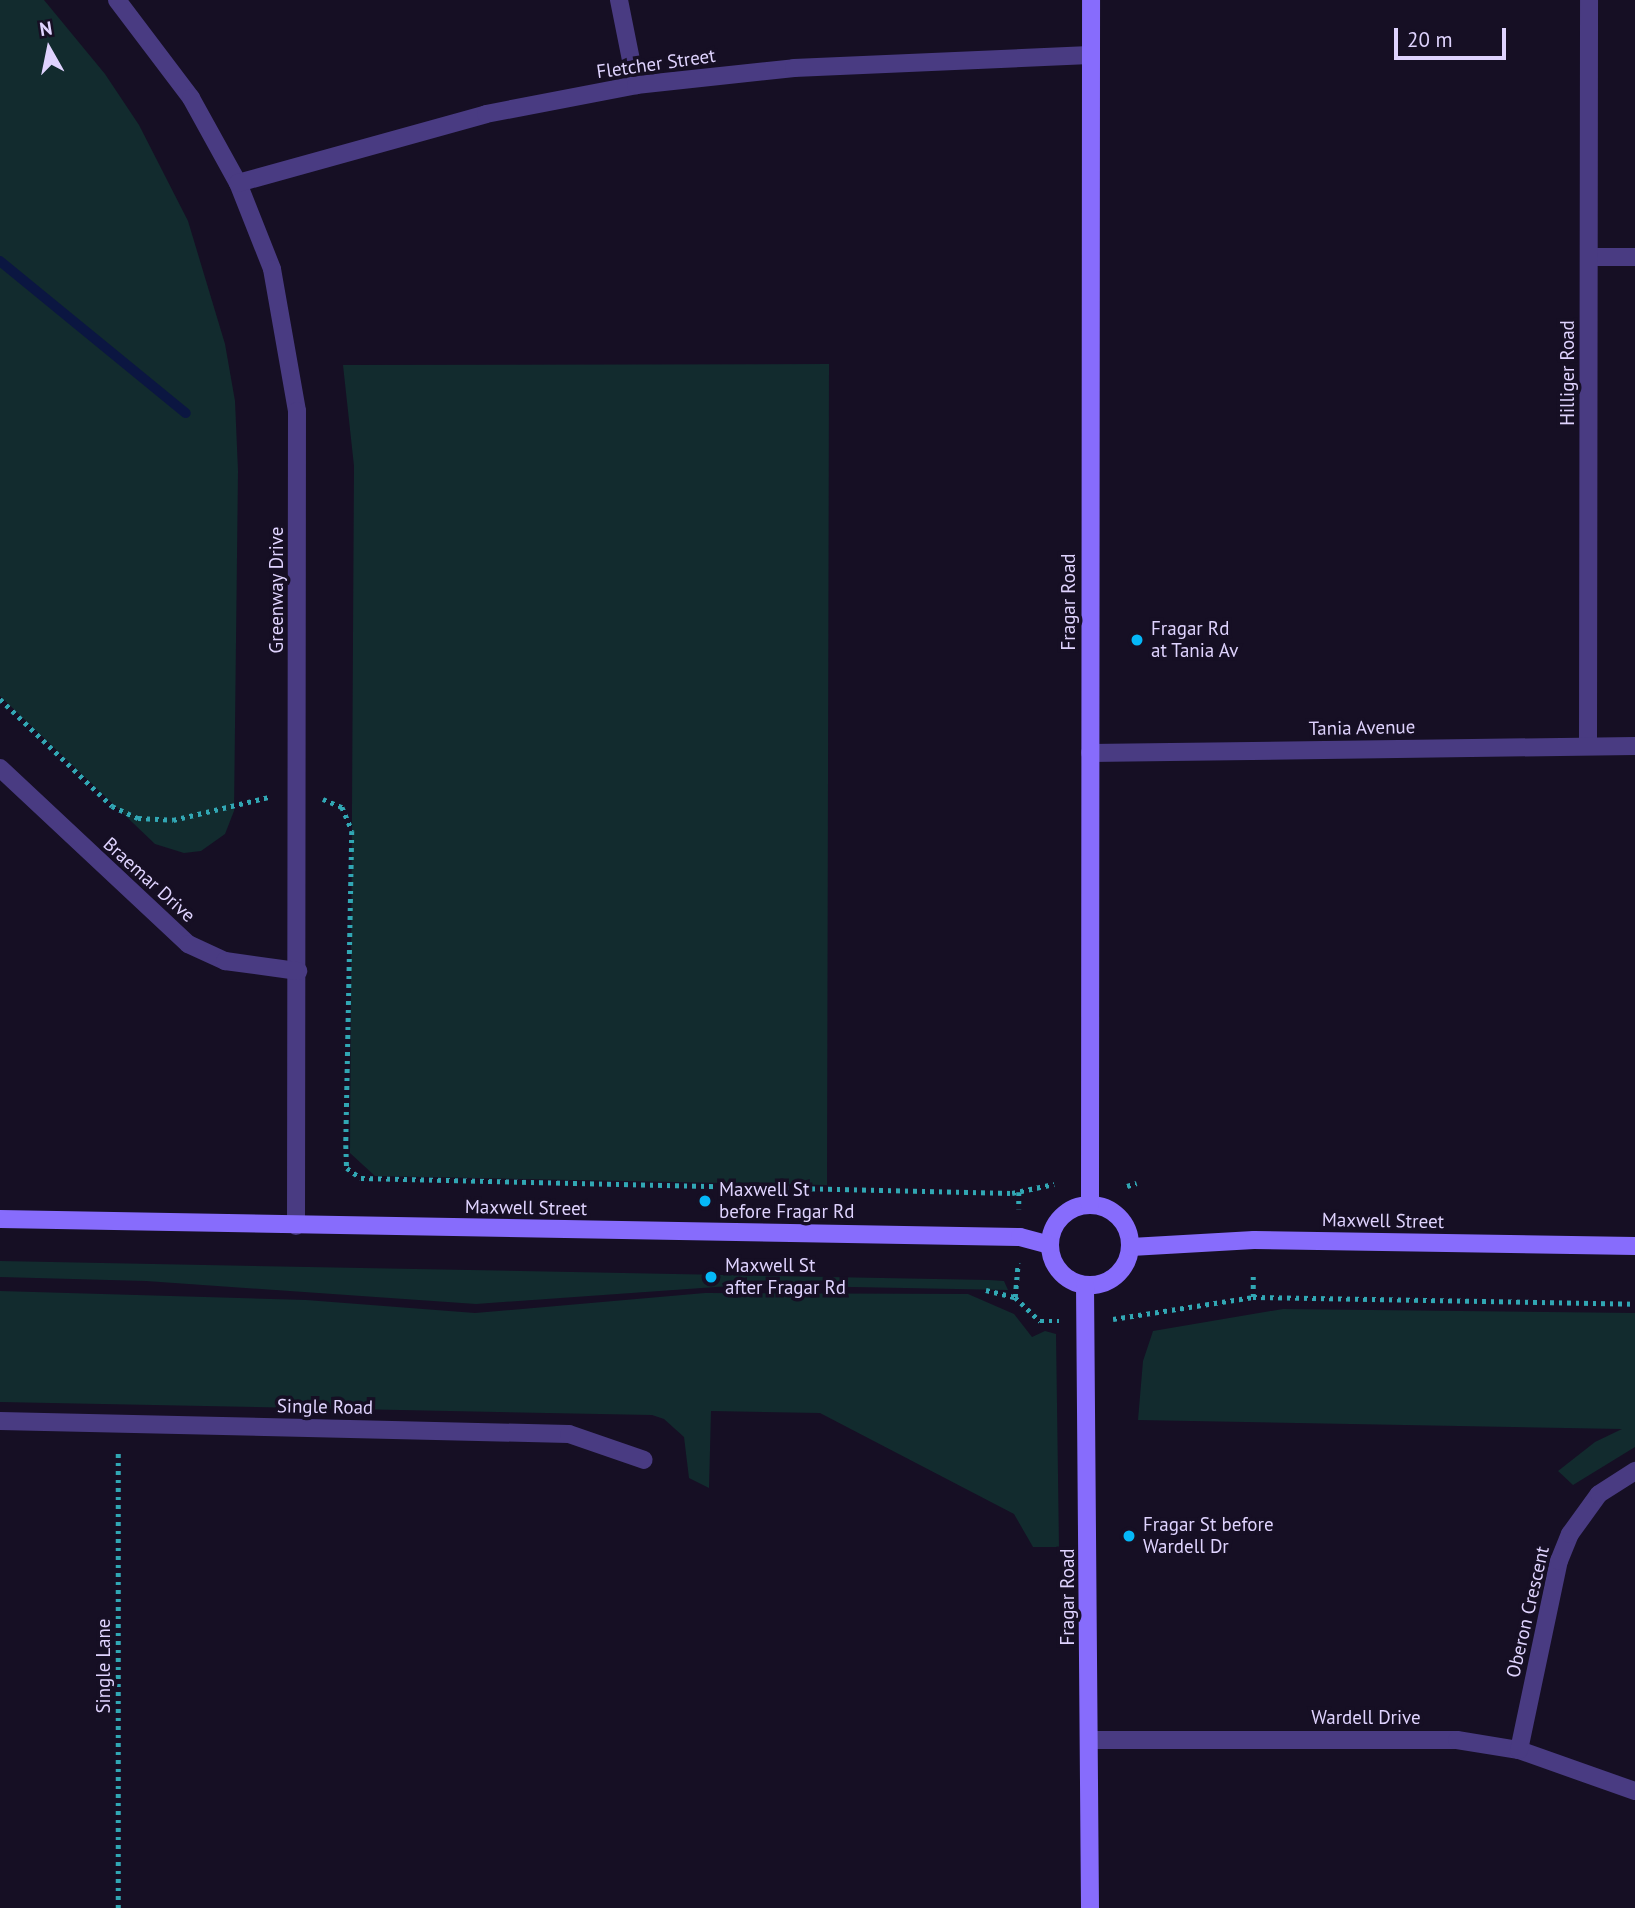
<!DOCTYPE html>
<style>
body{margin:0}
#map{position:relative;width:1635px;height:1908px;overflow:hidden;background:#160f24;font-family:"PT Sans",sans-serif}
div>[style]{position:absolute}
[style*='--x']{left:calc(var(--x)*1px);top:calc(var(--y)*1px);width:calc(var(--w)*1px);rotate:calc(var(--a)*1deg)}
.green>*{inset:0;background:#122b2e}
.stream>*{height:10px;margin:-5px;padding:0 5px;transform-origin:5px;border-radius:5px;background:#0b1641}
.path>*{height:4.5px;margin-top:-2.25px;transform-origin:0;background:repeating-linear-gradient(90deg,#31a7b4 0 3.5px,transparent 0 8.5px)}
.street>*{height:18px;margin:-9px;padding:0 9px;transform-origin:9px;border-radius:9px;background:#493b82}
.secondary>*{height:18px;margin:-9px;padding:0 9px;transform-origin:9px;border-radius:9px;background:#876cfc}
.secondary>.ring{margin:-9px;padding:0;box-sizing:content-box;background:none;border:18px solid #876cfc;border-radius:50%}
.dots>*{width:19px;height:19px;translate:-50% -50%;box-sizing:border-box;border:4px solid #160f24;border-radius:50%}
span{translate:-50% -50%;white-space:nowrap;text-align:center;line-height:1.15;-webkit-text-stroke:7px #160f24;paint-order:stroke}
.street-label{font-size:19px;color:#dfd3fe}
.poi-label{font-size:19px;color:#dfd3fe}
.left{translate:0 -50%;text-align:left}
.north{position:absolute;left:14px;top:14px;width:70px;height:70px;-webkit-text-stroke:5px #160f24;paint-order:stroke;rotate:351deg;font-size:19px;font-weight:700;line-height:28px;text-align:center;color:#dfd3fe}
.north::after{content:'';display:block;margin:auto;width:24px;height:32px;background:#dfd3fe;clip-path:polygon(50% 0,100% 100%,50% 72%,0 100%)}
.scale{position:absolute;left:1394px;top:28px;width:112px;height:32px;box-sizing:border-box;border:4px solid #dfd3fe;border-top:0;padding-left:9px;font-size:21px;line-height:24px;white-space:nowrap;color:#dfd3fe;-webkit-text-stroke:5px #160f24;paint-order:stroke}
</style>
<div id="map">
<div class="green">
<i style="clip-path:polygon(0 0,44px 0,105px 74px,139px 125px,188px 221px,225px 344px,235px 401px,238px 471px,234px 811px,225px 834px,201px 851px,184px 853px,155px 844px,0 696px)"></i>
<i style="clip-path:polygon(829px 364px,827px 1185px,375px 1176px,350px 1153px,354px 466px,343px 365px)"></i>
<i style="clip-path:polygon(0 1261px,989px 1280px,1004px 1281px,1008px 1290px,744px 1285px,476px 1304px,146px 1281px,0 1277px)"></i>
<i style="clip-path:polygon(0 1291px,306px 1300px,475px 1313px,705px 1293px,968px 1294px,1014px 1314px,1032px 1337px,1045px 1331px,1056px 1334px,1059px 1547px,1033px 1547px,1014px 1514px,820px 1413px,711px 1411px,709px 1488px,689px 1478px,684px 1437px,664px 1419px,652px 1415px,0 1402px)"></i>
<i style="clip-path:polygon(1283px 1309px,1635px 1313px,1635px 1447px,1573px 1485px,1558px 1471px,1595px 1442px,1622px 1429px,1138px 1420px,1143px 1361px,1153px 1331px)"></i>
</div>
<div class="stream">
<i style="--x:0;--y:261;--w:240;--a:39.3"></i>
</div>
<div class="path">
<i style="--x:0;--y:699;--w:155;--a:43.7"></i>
<i style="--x:112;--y:806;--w:29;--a:25"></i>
<i style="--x:138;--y:818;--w:35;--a:3"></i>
<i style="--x:173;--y:820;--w:99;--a:-13.5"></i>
<i style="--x:323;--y:799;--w:21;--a:23"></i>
<i style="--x:342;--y:807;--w:26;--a:67"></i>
<i style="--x:352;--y:831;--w:314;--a:91.1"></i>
<i style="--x:346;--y:1145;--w:23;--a:88"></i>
<i style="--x:347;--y:1168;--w:17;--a:36"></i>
<i style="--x:361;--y:1178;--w:651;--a:1.32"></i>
<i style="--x:1012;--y:1193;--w:43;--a:-12.1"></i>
<i style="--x:1127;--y:1186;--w:10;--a:-17"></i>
<i style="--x:1019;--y:1192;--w:17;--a:90"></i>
<i style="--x:986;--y:1290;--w:30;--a:14"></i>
<i style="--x:1015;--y:1297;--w:35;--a:44"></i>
<i style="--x:1040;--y:1321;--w:19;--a:0"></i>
<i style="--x:1015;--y:1297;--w:34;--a:-85"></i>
<i style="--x:1253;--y:1297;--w:22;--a:-90"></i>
<i style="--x:1113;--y:1319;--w:142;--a:-8.9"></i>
<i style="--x:1253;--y:1297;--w:382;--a:1"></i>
<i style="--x:118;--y:1908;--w:459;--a:-90"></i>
</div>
<div class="street">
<i style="--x:117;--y:0;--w:123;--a:52.9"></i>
<i style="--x:191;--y:98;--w:97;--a:61.1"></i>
<i style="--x:238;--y:183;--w:92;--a:68.4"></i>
<i style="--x:272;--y:269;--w:144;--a:80"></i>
<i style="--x:297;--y:411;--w:815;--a:90.07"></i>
<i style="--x:619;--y:0;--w:87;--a:78.7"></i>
<i style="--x:238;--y:183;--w:257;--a:-15.5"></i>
<i style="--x:486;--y:114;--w:153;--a:-10.9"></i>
<i style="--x:636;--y:85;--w:159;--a:-6.1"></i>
<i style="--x:794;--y:68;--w:296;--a:-2.5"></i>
<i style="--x:1589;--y:257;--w:46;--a:0"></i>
<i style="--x:1588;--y:746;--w:746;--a:-89.92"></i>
<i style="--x:1090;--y:753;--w:545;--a:-0.74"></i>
<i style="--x:0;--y:768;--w:258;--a:43.1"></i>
<i style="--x:188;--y:944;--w:41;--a:24.7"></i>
<i style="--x:225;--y:961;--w:74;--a:7.8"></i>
<i style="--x:0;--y:1421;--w:569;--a:1.31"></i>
<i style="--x:569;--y:1434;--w:79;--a:19.1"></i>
<i style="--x:1090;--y:1740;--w:367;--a:0"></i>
<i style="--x:1457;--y:1740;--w:63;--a:9.2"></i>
<i style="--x:1519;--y:1750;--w:123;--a:19.5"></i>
<i style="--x:1519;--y:1750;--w:193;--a:-78.1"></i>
<i style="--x:1559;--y:1561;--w:29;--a:-68"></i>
<i style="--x:1570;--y:1534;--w:49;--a:-54.1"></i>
<i style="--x:1599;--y:1494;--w:43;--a:-32.6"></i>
</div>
<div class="secondary">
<i class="ring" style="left:1050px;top:1205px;width:62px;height:62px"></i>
<i style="--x:1090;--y:1205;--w:1205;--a:-89.95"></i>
<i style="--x:0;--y:1219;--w:1020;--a:1.01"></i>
<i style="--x:1020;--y:1237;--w:30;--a:15"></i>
<i style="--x:1131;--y:1247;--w:123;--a:-3.3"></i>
<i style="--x:1254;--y:1240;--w:381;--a:0.9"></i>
<i style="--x:1085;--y:1285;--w:623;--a:89.54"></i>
</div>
<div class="dots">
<i style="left:1137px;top:640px;background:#05b8f8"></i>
<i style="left:705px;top:1201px;background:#05b8f8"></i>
<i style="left:711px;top:1277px;background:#05b8f8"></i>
<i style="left:1129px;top:1536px;background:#05b8f8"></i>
</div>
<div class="street-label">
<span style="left:656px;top:64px;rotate:-8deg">Fletcher Street</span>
<span style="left:1568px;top:373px;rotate:-90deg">Hilliger Road</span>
<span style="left:277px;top:590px;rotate:-90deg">Greenway Drive</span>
<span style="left:1069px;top:602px;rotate:-90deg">Fragar Road</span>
<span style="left:1362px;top:728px;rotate:-1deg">Tania Avenue</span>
<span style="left:149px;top:880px;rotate:42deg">Braemar Drive</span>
<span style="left:526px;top:1208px;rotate:1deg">Maxwell Street</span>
<span style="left:1383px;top:1221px;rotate:1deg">Maxwell Street</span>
<span style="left:325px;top:1407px;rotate:1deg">Single Road</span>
<span style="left:1068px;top:1597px;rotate:-90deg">Fragar Road</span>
<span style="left:1528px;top:1612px;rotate:-77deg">Oberon Crescent</span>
<span style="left:104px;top:1666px;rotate:-90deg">Single Lane</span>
<span style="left:1366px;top:1718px">Wardell Drive</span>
</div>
<div class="poi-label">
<span class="left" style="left:1151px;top:640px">Fragar Rd<br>at Tania Av</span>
<span class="left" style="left:719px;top:1201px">Maxwell St<br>before Fragar Rd</span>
<span class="left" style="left:725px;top:1277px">Maxwell St<br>after Fragar Rd</span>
<span class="left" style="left:1143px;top:1536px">Fragar St before<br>Wardell Dr</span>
</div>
<div class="north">N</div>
<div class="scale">20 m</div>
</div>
